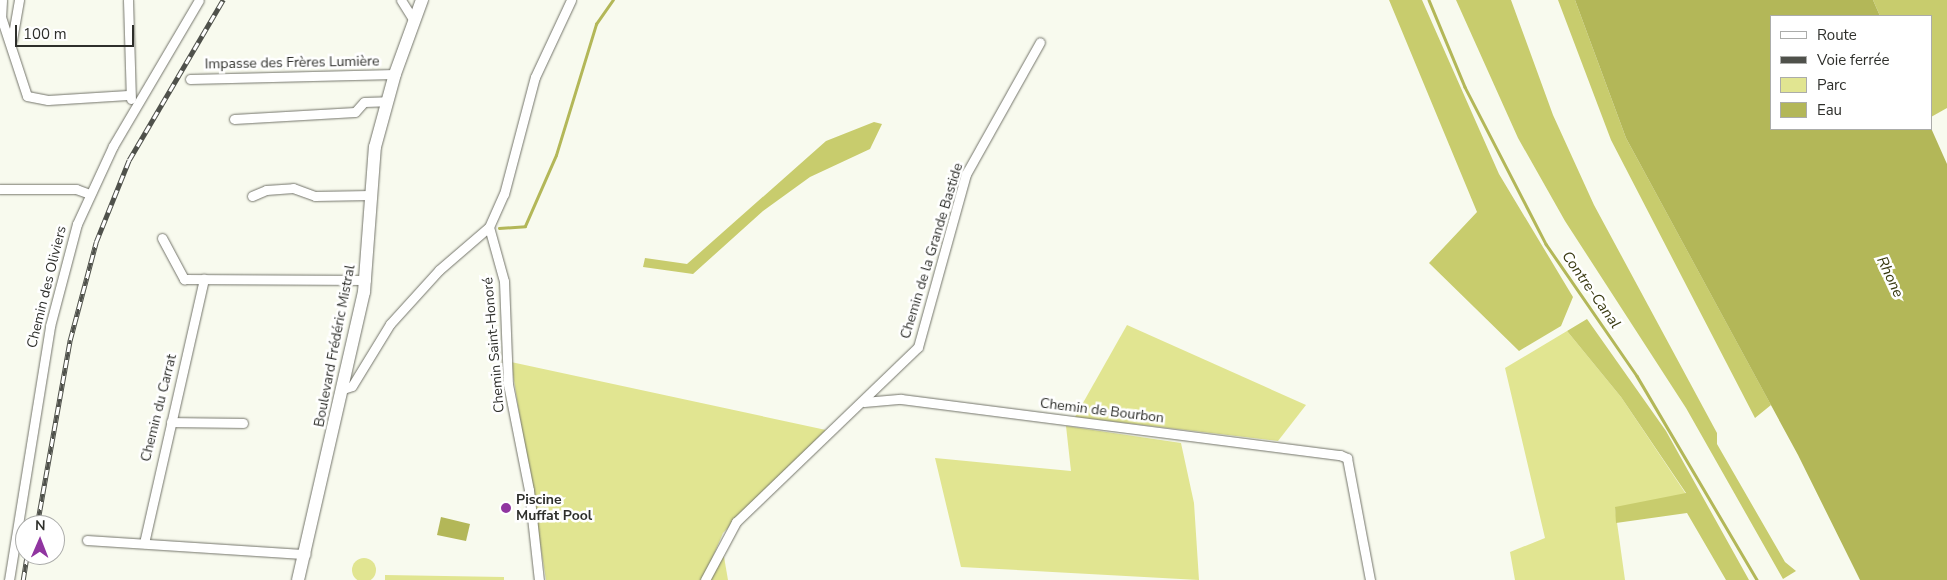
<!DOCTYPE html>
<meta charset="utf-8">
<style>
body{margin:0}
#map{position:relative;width:1947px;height:580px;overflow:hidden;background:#f8faee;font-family:"Nunito Sans",sans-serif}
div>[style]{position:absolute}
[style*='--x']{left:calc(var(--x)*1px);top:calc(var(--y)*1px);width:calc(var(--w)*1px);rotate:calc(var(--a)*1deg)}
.green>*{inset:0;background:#e1e591}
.round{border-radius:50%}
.forest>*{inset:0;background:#c8cc6d}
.water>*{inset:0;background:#b3b758}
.stream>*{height:2.5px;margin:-1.25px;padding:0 1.25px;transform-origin:1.25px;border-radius:1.25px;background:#b3b758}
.roads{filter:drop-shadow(0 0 1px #73746a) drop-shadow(0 0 1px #73746a)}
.minor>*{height:9px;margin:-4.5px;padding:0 4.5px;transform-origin:4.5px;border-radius:4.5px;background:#fff}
.secondary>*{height:12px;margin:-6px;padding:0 6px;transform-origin:6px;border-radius:6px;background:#fff}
.rail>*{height:4.5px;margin-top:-2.25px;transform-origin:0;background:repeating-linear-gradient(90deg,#fff 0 8px,#4f514b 0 16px);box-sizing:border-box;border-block:1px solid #4f514b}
.dots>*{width:14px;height:14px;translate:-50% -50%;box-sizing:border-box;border:2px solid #fff;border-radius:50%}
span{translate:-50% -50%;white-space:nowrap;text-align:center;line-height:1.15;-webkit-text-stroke:5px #fff;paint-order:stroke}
.street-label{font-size:14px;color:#2e2f2b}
.poi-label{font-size:14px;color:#2e2f2b;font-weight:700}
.left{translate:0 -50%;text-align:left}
.water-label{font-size:15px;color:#383910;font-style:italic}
.legend{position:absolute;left:1770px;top:15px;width:162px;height:115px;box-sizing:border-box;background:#fff;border:1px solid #abacaa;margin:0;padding:6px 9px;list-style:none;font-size:15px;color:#2e2f2b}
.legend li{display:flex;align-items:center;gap:10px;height:25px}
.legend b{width:25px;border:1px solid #abacaa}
.north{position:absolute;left:15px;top:515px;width:50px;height:50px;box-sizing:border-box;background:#fff;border:1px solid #abacaa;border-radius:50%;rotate:1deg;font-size:14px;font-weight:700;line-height:20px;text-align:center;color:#2e2f2b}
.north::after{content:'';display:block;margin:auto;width:18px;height:22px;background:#9035a0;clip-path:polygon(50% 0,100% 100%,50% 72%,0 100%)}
.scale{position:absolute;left:15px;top:25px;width:119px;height:22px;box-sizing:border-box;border:2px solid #2e2f2b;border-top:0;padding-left:6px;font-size:15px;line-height:18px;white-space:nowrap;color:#2e2f2b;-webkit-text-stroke:4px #fff;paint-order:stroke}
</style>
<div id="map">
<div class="green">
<i style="clip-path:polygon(1127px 325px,1306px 405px,1278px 441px,1075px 417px)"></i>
<i style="clip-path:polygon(1567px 331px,1621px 397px,1686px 494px,1615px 508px,1625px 580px,1515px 580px,1510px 552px,1545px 538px,1505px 368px)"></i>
<i style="clip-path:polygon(511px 362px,826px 430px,723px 533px,703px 580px,546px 580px)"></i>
<i style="clip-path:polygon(1066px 426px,1181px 443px,1194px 503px,1199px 580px,961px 567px,935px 458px,1071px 471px)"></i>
<i style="clip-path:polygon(723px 551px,728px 580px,711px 580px)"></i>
<i class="round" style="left:352px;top:558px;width:24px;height:24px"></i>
<i style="clip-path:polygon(385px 575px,504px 577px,504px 580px,385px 580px)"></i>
</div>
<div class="forest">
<i style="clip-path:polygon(1389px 0,1422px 0,1499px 174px,1573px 297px,1561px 326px,1519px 351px,1429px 263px,1477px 212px)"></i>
<i style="clip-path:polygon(1456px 0,1511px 0,1553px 115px,1594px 205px,1717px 433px,1717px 444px,1785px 562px,1796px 571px,1783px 579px,1686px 408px,1565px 221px,1518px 138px)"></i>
<i style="clip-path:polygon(1558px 0,1575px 0,1626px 138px,1771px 405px,1755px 418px,1611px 140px)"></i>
<i style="clip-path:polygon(1873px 0,1947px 0,1947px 108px,1931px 117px,1931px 16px,1880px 16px)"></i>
<i style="clip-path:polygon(874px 122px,882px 124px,870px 149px,810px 177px,763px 211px,693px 274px,643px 267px,645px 258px,687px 264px,826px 141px)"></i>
<i style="clip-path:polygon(1587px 319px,1666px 431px,1749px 580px,1726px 580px,1687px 513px,1616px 523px,1615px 507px,1686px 493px,1621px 397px,1567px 331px)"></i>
</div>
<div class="water">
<i style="clip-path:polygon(1575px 0,1873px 0,1880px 16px,1771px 16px,1771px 129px,1931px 128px,1947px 164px,1947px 580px,1860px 580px,1798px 455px,1626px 138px)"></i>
<i style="clip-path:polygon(441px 517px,470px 524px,466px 541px,437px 535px)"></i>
</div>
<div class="stream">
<i style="--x:1429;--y:0;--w:94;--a:67.5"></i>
<i style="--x:1465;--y:87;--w:177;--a:62.7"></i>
<i style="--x:1546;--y:244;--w:160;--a:55.4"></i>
<i style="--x:1637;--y:376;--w:237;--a:59.5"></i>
<i style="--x:499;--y:228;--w:26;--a:-4"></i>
<i style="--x:525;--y:226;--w:77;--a:-66.4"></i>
<i style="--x:556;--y:155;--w:137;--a:-73"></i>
<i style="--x:596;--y:24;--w:29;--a:-55"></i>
</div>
<div class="roads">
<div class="minor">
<i style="--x:2;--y:0;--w:17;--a:93"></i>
<i style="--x:1;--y:17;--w:83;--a:71.8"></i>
<i style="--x:27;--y:96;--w:21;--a:11"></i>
<i style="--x:48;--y:100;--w:80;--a:-3.6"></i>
<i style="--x:128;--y:0;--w:99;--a:88.3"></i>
<i style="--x:401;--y:0;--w:22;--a:58"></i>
<i style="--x:12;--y:40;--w:41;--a:-80.1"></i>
<i style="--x:190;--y:79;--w:205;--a:-1.4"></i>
<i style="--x:234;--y:119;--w:121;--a:-3.3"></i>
<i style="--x:355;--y:112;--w:13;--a:-48"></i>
<i style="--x:364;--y:102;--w:23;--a:-2"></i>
<i style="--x:0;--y:189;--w:76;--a:0"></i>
<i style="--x:76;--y:189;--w:15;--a:20"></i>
<i style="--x:252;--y:196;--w:15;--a:-23"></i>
<i style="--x:266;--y:190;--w:27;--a:-4"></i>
<i style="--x:293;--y:188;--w:23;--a:20"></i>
<i style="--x:315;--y:196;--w:55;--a:-1"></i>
<i style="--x:489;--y:227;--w:56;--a:74.5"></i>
<i style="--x:504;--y:281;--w:103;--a:87.8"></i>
<i style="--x:508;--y:384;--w:108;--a:78.8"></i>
<i style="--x:529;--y:490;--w:91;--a:83.7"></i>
<i style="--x:162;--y:238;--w:47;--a:61.8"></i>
<i style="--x:184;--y:279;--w:182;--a:0.3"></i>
<i style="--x:343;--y:389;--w:9;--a:-18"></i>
<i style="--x:352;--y:386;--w:73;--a:-58.5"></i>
<i style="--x:390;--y:324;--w:73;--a:-47.8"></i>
<i style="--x:439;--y:270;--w:66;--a:-40.7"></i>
<i style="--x:489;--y:227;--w:36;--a:-66"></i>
<i style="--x:504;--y:194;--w:121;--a:-75.2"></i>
<i style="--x:535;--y:77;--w:85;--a:-64.9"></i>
<i style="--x:864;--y:402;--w:37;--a:-5"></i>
<i style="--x:901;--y:399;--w:443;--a:7.3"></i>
<i style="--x:1340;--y:455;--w:8;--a:23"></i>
<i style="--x:1347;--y:458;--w:124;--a:79.3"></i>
<i style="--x:171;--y:422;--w:72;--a:0.8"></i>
<i style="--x:87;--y:540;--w:219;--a:3.7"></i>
<i style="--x:144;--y:543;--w:271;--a:-77.2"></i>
<i style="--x:9;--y:580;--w:257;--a:-80.8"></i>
<i style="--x:50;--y:326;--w:106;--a:-75.2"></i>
<i style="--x:77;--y:224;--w:86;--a:-65.2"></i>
<i style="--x:113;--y:146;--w:169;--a:-59.5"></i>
<i style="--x:705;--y:580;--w:66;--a:-61.9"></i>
<i style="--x:736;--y:522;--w:252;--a:-43.9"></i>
<i style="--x:918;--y:347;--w:180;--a:-74.5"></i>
<i style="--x:966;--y:174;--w:151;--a:-60.7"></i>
</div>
<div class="secondary">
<i style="--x:298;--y:580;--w:295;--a:-77.1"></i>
<i style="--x:364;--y:292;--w:145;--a:-85.7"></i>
<i style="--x:375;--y:147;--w:76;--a:-74.7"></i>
<i style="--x:395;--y:74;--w:79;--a:-70"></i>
</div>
</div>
<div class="rail">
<i style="--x:37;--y:525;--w:188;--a:-79.9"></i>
<i style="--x:70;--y:340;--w:101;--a:-75.1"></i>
<i style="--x:96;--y:242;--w:88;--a:-68.1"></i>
<i style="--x:129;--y:160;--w:186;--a:-59.6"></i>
<i style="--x:23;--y:580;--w:25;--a:-81"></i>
</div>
<div class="dots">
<i style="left:506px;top:508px;background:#9035a0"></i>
</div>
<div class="street-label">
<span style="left:292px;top:63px;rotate:-1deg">Impasse des Frères Lumière</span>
<span style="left:932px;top:251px;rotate:-73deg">Chemin de la Grande Bastide</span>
<span style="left:47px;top:287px;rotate:-76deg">Chemin des Oliviers</span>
<span style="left:494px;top:345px;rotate:-95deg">Chemin Saint-Honoré</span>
<span style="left:335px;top:346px;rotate:-79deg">Boulevard Frédéric Mistral</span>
<span style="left:159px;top:408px;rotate:-76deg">Chemin du Carrat</span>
<span style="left:1102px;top:411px;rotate:7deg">Chemin de Bourbon</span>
</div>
<div class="poi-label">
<span class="left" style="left:516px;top:508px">Piscine<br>Muffat Pool</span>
</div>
<div class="water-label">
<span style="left:1890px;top:277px;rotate:65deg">Rhone</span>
<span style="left:1591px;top:290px;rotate:55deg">Contre-Canal</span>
</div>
<ul class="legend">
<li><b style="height:6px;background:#fff"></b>Route</li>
<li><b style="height:6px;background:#4f514b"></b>Voie ferrée</li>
<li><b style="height:14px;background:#e1e591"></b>Parc</li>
<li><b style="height:14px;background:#b3b758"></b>Eau</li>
</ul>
<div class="north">N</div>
<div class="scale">100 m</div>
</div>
